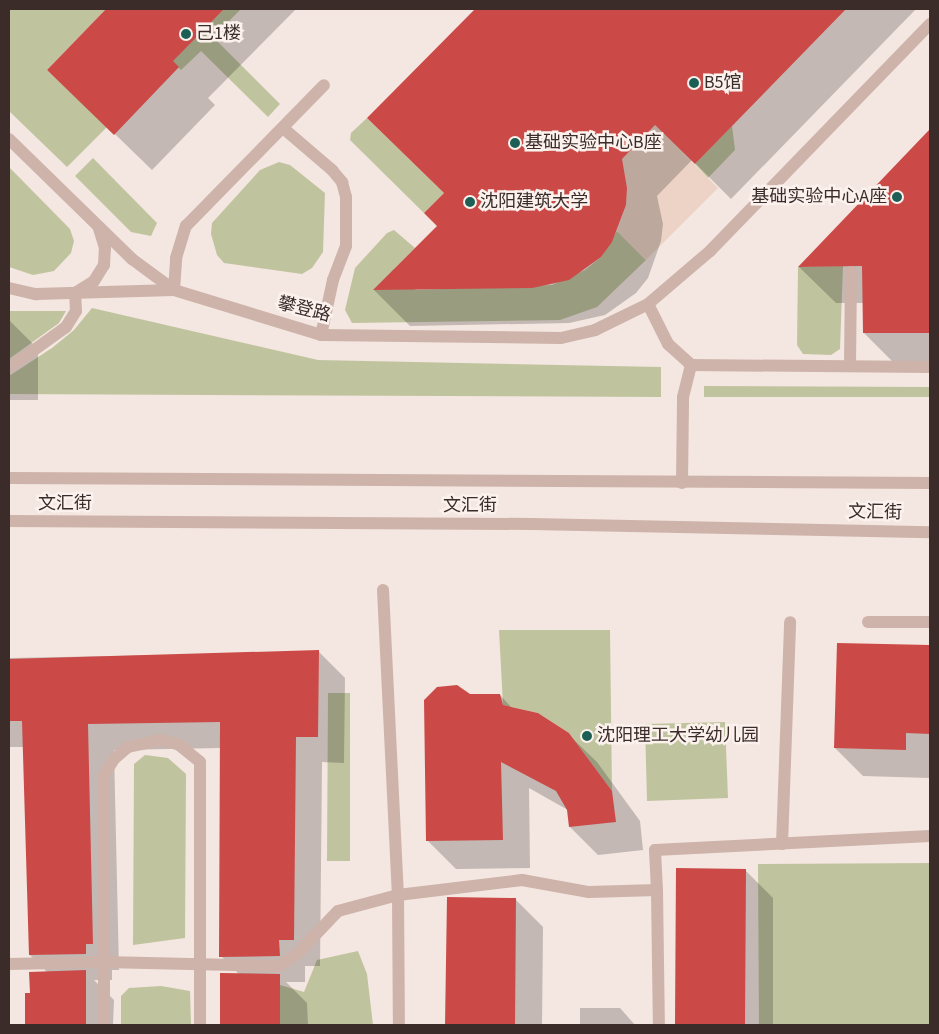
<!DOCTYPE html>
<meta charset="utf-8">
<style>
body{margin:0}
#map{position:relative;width:939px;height:1034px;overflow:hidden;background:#f4e6e0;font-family:"Source Sans 3","Noto Sans SC",sans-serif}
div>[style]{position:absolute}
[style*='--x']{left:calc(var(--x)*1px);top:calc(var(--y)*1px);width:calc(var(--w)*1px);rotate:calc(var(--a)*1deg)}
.green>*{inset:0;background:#c0c49e}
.plaza>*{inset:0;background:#edd3c6}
.shadow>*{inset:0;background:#0003}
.building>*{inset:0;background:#cb4a47}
.service>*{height:12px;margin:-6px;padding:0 6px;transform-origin:6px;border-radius:6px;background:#cdb3aa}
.tertiary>*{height:12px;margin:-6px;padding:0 6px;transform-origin:6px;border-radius:6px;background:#cdb3aa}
.dots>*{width:14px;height:14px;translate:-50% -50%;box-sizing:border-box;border:2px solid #fbf1ed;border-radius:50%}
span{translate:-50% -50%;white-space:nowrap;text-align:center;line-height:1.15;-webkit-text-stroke:5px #fbf1ed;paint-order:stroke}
.poi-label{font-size:18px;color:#3b2c2a}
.left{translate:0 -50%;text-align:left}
.right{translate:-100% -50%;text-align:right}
.street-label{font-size:18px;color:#3b2c2a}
.frame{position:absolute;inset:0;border:10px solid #3b2c2a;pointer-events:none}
</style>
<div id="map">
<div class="green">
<i style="clip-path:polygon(9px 9px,106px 9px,47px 70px,107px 127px,67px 167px,9px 111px)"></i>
<i style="clip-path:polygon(224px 9px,241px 9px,213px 37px,280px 104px,268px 117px,201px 51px,181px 70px,152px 41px,186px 47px)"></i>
<i style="clip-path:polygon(367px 118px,444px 193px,424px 213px,350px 140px,351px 133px)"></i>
<i style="clip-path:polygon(732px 126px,735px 150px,708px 178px,695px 164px)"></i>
<i style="clip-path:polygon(93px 158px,157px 223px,151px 236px,131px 232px,75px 176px)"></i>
<i style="clip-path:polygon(279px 162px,290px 165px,325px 193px,323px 252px,312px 268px,302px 274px,224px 263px,217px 255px,211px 234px,212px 223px,260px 170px)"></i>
<i style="clip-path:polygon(9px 167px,70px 229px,74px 241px,71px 253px,54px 271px,33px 275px,9px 267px)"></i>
<i style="clip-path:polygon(394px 230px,415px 248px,394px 269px,416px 290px,552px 285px,585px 270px,601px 257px,617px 231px,646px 260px,597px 307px,560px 320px,352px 323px,345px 310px,355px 268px,387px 233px)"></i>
<i style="clip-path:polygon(843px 266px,840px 349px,831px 355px,803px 354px,797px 345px,798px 267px)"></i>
<i style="clip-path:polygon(92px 308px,318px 360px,661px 367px,661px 397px,9px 394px,9px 376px,52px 348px,74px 330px)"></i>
<i style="clip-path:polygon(9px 311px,66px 311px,59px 323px,9px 359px)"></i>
<i style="clip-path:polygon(704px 386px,930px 387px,930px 397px,704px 397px)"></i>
<i style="clip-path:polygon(499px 630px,610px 630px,612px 791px,569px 733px,538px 713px,503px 705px)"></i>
<i style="clip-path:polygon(328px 693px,350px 693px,350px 861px,327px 861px)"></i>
<i style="clip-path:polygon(725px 722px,728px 798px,647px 801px,645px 724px)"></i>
<i style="clip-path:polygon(145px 755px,168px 758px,186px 774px,185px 938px,133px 945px,134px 764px)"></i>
<i style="clip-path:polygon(930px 863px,930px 1025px,759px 1025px,758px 864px)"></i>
<i style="clip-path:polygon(358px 951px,367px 974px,373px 1025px,280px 1025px,280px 985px,304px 992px,317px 960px)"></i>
<i style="clip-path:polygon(161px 986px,190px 991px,191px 1025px,121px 1025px,121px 996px,129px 988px)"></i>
</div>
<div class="plaza">
<i style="clip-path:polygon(655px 125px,718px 188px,646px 260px,617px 231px,626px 205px,627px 188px,621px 160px)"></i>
</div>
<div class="shadow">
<i style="clip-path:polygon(108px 9px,296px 9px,208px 98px,215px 105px,152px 170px,49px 70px)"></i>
<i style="clip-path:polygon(476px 9px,916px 9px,731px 199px,692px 160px,657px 196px,663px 224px,661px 241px,648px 278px,636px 293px,605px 315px,569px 323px,410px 326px,374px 290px,438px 226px,445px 193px,369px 118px)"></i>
<i style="clip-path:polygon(930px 130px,930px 369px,900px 369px,864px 333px,864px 303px,836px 303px,799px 267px)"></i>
<i style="clip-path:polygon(9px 320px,38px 349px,38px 400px,9px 400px)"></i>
<i style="clip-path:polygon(838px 644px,930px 647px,930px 778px,863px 776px,835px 748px)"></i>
<i style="clip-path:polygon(319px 652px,345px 678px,344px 763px,322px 762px,320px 966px,305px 966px,305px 982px,286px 982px,307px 1003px,308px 1025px,222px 1025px,221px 974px,239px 974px,221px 956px,221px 748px,114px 750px,119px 970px,112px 970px,112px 980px,94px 980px,114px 1000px,113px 1025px,26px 1025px,26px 994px,31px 994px,48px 973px,30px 955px,24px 747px,9px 747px,9px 658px)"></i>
<i style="clip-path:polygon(470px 695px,500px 695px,513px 709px,568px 734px,597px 762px,640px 821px,643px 850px,598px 855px,570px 827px,568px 810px,529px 788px,530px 868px,456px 869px,428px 841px)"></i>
<i style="clip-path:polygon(677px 870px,745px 870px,773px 898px,773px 1025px,677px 1025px)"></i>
<i style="clip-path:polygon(450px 898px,515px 899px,543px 927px,542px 1025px,448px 1025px)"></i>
<i style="clip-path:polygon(580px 1008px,620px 1008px,635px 1025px,580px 1025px)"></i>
</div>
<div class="building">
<i style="clip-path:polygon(106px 9px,224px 9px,173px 61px,179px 67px,114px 135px,47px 70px)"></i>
<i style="clip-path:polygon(475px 9px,846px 9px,695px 164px,655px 125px,622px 159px,627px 188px,626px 205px,612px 242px,601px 257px,569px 280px,532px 288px,373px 290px,437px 226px,424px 213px,444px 193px,367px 118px)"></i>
<i style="clip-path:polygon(930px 129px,930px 333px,863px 333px,862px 266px,798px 267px)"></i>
<i style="clip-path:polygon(837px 643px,930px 645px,930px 734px,906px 733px,906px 750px,834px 748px)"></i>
<i style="clip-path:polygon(319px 650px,318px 737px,296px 737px,294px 940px,279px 940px,280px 956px,219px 957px,220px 722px,88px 724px,93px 944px,86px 944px,86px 954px,29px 955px,22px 721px,9px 721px,9px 659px)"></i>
<i style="clip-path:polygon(457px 685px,470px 694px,500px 694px,503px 705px,538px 713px,569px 733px,612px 791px,616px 822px,569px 827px,567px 810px,556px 791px,501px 762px,503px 840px,426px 841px,424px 700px,437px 687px)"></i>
<i style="clip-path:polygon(676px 868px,746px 869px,745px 1025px,675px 1025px)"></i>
<i style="clip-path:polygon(447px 897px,516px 898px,515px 1025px,445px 1025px)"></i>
<i style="clip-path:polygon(86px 970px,86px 1025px,25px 1025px,25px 993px,30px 993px,29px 972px)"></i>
<i style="clip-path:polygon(220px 973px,280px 974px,280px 1025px,220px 1025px)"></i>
</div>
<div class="service">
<i style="--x:283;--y:128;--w:65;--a:40.6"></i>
<i style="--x:332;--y:170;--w:16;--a:50"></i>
<i style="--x:342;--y:182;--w:16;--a:75"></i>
<i style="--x:346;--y:197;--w:49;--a:90"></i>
<i style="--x:346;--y:246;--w:36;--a:111"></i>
<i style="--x:333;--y:280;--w:56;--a:102.3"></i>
<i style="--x:9;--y:139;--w:172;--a:44.3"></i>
<i style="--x:132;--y:259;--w:52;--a:36.4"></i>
<i style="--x:174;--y:290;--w:154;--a:17"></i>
<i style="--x:321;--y:335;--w:240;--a:0.7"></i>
<i style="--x:561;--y:338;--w:35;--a:-13"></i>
<i style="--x:595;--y:330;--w:59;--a:-26.1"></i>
<i style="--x:648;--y:304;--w:82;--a:-40.5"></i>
<i style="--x:710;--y:251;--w:316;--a:-45.9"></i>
<i style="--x:9;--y:288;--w:28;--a:13"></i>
<i style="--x:36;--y:294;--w:138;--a:-1.7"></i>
<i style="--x:174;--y:290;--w:32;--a:-86"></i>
<i style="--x:176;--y:258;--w:34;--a:-73"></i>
<i style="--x:186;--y:226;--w:197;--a:-45.6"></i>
<i style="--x:648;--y:304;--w:45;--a:63.4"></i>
<i style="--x:668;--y:344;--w:31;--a:42"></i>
<i style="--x:691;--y:365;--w:239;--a:0.5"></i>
<i style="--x:850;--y:366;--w:94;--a:-89.4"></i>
<i style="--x:9;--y:368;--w:70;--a:-35.7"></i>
<i style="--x:66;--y:327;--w:19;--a:-58"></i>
<i style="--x:76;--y:311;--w:18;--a:-93"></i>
<i style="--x:75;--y:293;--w:22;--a:-32"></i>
<i style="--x:94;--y:281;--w:19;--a:-58"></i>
<i style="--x:104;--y:265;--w:17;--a:-87"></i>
<i style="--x:105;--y:248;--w:21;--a:-107"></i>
<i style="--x:682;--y:483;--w:86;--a:-89.3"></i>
<i style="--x:683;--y:397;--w:33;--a:-76"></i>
<i style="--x:383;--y:590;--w:305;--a:87.2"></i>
<i style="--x:398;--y:895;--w:130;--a:89.6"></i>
<i style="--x:868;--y:622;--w:62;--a:0"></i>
<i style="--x:782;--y:844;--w:222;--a:-87.9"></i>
<i style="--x:657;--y:890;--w:40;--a:-92.9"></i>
<i style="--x:655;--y:850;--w:275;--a:-2.9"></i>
<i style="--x:9;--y:964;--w:94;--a:-1.2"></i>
<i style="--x:103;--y:962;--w:176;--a:1.3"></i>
<i style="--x:279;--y:966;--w:23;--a:-34"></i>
<i style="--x:298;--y:953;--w:58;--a:-46.4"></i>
<i style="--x:338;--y:911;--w:62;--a:-14.9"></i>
<i style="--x:398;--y:895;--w:125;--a:-6.9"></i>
<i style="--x:522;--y:880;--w:68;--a:10.2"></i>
<i style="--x:589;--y:892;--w:68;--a:-1.7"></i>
<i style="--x:657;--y:890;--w:135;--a:89.2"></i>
<i style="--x:104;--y:1025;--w:250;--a:-90"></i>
<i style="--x:104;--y:775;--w:19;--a:-58"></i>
<i style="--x:114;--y:759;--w:18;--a:-41"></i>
<i style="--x:128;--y:747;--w:33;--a:-12"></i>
<i style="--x:160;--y:740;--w:18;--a:13"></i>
<i style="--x:178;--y:744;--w:28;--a:39"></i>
<i style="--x:200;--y:762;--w:263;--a:90"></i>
</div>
<div class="tertiary">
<i style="--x:9;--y:478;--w:921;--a:0.31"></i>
<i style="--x:9;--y:521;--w:523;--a:0.33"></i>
<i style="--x:532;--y:524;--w:398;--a:1.2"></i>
</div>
<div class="dots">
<i style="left:186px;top:34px;background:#1d5f54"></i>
<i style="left:694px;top:83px;background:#1d5f54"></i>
<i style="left:515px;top:143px;background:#1d5f54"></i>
<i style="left:897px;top:197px;background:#1d5f54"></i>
<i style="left:470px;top:202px;background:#1d5f54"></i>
<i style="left:587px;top:736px;background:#1d5f54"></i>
</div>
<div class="poi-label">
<span class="left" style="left:196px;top:34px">己1楼</span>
<span class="left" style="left:704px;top:83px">B5馆</span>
<span class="left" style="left:525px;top:143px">基础实验中心B座</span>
<span class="right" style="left:887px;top:197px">基础实验中心A座</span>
<span class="left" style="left:480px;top:202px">沈阳建筑大学</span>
<span class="left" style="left:597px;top:736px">沈阳理工大学幼儿园</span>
</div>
<div class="street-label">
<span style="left:304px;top:310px;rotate:14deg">攀登路</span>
<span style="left:65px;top:504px">文汇街</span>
<span style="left:470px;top:506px">文汇街</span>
<span style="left:875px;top:513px;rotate:1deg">文汇街</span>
</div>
<div class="frame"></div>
</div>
